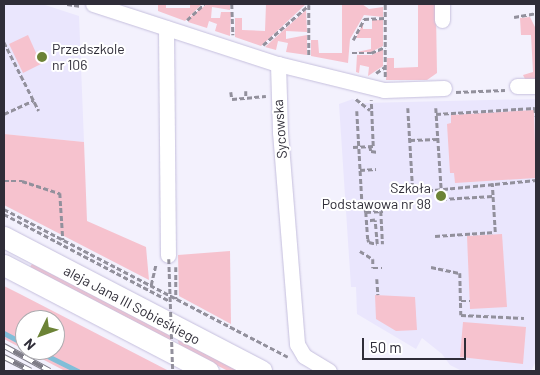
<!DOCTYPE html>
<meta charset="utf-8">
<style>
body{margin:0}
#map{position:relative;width:540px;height:375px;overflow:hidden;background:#f3f1fd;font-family:Barlow,sans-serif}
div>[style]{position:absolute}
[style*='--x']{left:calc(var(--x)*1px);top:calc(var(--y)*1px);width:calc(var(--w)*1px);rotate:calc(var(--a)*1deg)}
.built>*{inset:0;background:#eae6fd}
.green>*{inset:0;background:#f6c2ce}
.stream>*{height:4.5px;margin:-2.25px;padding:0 2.25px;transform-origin:2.25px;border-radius:2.25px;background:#81bed8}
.path>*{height:2.5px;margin-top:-1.25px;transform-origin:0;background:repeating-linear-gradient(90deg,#92909c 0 5px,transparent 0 7.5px)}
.roads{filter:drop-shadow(0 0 1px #c5bfdd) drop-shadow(0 0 1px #c5bfdd)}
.minor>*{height:15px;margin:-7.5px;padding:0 7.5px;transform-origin:7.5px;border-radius:7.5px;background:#fff}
.secondary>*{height:21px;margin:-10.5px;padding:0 10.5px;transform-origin:10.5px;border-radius:10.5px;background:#fff}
.rail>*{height:5.5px;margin-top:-2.75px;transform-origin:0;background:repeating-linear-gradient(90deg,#fff 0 11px,#7e7c87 0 22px);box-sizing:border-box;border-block:1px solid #7e7c87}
.path-bridge>*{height:2.5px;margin-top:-1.25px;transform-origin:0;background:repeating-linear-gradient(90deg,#92909c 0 5px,transparent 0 7.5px)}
.dots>*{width:14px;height:14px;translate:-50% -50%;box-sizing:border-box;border:2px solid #fff;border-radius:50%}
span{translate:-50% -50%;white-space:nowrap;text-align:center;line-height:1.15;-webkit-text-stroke:4px #fff;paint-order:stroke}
.poi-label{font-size:14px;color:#2f2d38}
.left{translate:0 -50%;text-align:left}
.right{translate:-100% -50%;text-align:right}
.street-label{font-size:14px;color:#2f2d38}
.frame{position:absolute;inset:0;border:5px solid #2f2d38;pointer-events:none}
.north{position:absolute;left:15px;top:310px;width:50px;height:50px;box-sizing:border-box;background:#fff;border:1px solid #acabaf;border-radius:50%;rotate:228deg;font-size:14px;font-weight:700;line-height:20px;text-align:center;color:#2f2d38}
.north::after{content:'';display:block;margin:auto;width:18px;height:22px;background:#6c8336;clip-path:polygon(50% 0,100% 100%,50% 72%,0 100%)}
.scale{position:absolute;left:362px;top:338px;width:104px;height:22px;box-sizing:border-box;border:2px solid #2f2d38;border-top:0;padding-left:6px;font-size:15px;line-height:18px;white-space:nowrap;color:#2f2d38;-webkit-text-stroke:4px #fff;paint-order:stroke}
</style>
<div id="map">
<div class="built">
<i style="clip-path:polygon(4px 4px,42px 4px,79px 16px,84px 142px,4px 134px)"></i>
<i style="clip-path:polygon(353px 99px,361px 105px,364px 103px,536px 99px,536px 361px,531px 371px,462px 371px,450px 365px,442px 354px,422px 338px,416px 349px,357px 314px,356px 287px,351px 287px,339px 104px)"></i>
</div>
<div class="green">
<i style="clip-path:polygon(158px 4px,166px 4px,166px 8px,190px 8px,190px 4px,202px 4px,185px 21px,158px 11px)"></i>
<i style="clip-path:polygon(207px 4px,230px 4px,230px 10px,212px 7px,211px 18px,220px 18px,221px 12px,231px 12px,230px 36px,215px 31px,217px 24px,209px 21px,207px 28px,188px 22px,190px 17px)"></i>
<i style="clip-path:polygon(266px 4px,306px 4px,261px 46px,235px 37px,235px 18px,242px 18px,242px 30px,265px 31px)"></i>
<i style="clip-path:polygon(342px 4px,362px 4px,369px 9px,383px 7px,383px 17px,364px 15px,350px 39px,348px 63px,311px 56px,311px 40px,318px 40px,319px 53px,342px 53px)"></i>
<i style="clip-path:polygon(418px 4px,439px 4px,436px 14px,437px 73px,427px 80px,386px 80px,387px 58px,394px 58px,394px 68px,418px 67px)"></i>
<i style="clip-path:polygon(306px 10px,307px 32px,286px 31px,286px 39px,307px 35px,307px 55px,286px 52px,288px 43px,278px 41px,276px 50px,265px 47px)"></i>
<i style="clip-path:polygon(530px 17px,536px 29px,536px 79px,525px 79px,523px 75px,533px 72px,531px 35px,521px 35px,520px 18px)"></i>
<i style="clip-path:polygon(372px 20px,383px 20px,383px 46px,371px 52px,357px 52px,371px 49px,371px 38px,356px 38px,363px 23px,363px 29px,372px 29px)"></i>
<i style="clip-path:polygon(28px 35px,41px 64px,23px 73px,9px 44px)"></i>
<i style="clip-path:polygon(383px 49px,383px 66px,368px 76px,369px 67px,360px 65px,359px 73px,356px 72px,357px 55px,372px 55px)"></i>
<i style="clip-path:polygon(534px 110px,536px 178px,455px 183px,454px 173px,450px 173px,447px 124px,451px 123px,451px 115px)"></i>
<i style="clip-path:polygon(4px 134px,84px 142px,87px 221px,146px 247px,149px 280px,4px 205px)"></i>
<i style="clip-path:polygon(502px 234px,507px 307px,470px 309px,467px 236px)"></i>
<i style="clip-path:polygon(230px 251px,231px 324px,179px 296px,178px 255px)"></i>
<i style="clip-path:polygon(32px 264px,171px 335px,171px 341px,30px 267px)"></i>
<i style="clip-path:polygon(4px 286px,20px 294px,169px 371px,65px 371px,25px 350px,55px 350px,55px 320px,25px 320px,25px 350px,4px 339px)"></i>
<i style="clip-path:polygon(375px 295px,415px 297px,417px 330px,396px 331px,376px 319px)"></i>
<i style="clip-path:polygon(463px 322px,526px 327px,523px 364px,460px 357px)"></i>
<i style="clip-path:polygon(178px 340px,239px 371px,228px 371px,179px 346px)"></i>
</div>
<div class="stream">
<i style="--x:4;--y:333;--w:24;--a:28"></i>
<i style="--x:36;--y:350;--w:47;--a:26.6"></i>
</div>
<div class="path">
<i style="--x:67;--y:4;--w:14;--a:8"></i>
<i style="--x:232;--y:4;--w:31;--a:88"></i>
<i style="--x:309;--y:5;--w:52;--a:90"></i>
<i style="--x:514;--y:17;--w:22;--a:-10"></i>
<i style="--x:187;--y:20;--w:23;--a:-43"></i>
<i style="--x:353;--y:40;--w:24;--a:-62"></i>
<i style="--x:364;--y:19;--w:21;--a:-3"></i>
<i style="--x:4;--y:42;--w:77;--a:63.1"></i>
<i style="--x:263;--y:45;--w:61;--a:-41"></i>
<i style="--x:352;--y:53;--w:19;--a:0"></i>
<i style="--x:371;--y:53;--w:15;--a:-23"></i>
<i style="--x:376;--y:73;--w:11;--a:-34"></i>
<i style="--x:385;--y:77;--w:73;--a:-90"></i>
<i style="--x:246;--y:91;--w:7;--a:90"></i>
<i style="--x:231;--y:92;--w:7;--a:82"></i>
<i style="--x:232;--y:99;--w:34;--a:-5"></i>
<i style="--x:456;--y:92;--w:49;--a:-2.3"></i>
<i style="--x:356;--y:99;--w:18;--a:38"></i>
<i style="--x:408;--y:108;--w:84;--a:86.6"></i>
<i style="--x:413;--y:192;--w:124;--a:-5.6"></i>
<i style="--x:436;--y:108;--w:91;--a:86.2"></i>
<i style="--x:442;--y:199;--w:51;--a:-3.4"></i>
<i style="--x:357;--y:111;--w:90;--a:86.8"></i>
<i style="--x:362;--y:201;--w:12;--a:70"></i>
<i style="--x:366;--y:212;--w:17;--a:-3"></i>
<i style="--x:4;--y:114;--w:33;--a:-25"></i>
<i style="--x:436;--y:114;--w:99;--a:-3.5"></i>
<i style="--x:535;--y:108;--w:8;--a:83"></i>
<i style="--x:410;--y:140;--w:28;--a:-2"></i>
<i style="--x:370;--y:146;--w:5;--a:79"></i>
<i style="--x:371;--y:151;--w:7;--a:8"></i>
<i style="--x:353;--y:147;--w:20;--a:-3"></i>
<i style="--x:373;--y:146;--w:46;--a:-92.5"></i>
<i style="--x:360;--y:170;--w:16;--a:-4"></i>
<i style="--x:4;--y:181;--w:18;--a:0"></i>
<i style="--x:22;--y:181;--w:40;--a:18"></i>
<i style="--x:60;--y:193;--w:47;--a:86.3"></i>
<i style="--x:4;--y:209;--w:320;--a:27.5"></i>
<i style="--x:381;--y:211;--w:33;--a:87"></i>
<i style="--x:366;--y:212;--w:27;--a:86"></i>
<i style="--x:368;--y:239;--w:3;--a:72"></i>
<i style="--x:369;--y:242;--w:8;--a:14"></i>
<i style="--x:377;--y:244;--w:24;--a:-95"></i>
<i style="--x:375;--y:220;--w:8;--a:173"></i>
<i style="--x:4;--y:214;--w:187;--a:27.7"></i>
<i style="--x:435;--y:236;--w:60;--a:-3.8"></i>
<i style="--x:495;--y:232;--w:49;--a:-93.5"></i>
<i style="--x:360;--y:251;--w:15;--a:32"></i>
<i style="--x:373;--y:259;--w:9;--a:90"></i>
<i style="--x:373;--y:268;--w:9;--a:0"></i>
<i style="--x:176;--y:267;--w:32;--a:90"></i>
<i style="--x:431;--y:267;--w:30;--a:12"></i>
<i style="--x:460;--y:273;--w:42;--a:88.6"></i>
<i style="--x:461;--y:315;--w:63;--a:2.7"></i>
<i style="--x:377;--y:279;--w:16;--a:86"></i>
<i style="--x:151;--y:285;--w:22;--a:-77"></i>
<i style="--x:461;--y:301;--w:9;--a:0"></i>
</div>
<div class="roads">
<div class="minor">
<i style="--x:93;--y:4;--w:194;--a:18"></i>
<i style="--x:278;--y:64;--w:109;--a:13.8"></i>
<i style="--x:384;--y:90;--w:60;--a:-1.9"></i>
<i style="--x:442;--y:4;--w:16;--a:90"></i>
<i style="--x:166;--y:28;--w:227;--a:89.5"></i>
<i style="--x:278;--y:64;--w:68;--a:88.3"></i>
<i style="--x:280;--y:132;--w:213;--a:85.4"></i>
<i style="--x:297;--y:344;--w:14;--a:60"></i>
<i style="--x:304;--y:356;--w:29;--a:31"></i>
<i style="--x:517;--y:86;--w:19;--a:0"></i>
</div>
<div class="secondary">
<i style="--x:4;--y:237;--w:290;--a:27.5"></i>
<i style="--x:4;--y:265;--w:230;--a:27.5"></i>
</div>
</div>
<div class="rail">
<i style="--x:4;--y:346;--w:52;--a:28.5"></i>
<i style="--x:4;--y:357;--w:30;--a:27"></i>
</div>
<div class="path-bridge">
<i style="--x:169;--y:259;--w:112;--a:88"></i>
</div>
<div class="dots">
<i style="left:42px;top:57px;background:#6c8336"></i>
<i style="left:441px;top:196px;background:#6c8336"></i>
</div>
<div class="poi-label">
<span class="left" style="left:52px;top:57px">Przedszkole<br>nr 106</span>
<span class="right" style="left:431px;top:196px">Szkoła<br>Podstawowa nr 98</span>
</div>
<div class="street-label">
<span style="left:280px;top:129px;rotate:-94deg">Sycowska</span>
<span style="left:132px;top:305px;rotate:28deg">aleja Jana III Sobieskiego</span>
</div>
<div class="frame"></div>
<div class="north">N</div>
<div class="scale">50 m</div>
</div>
